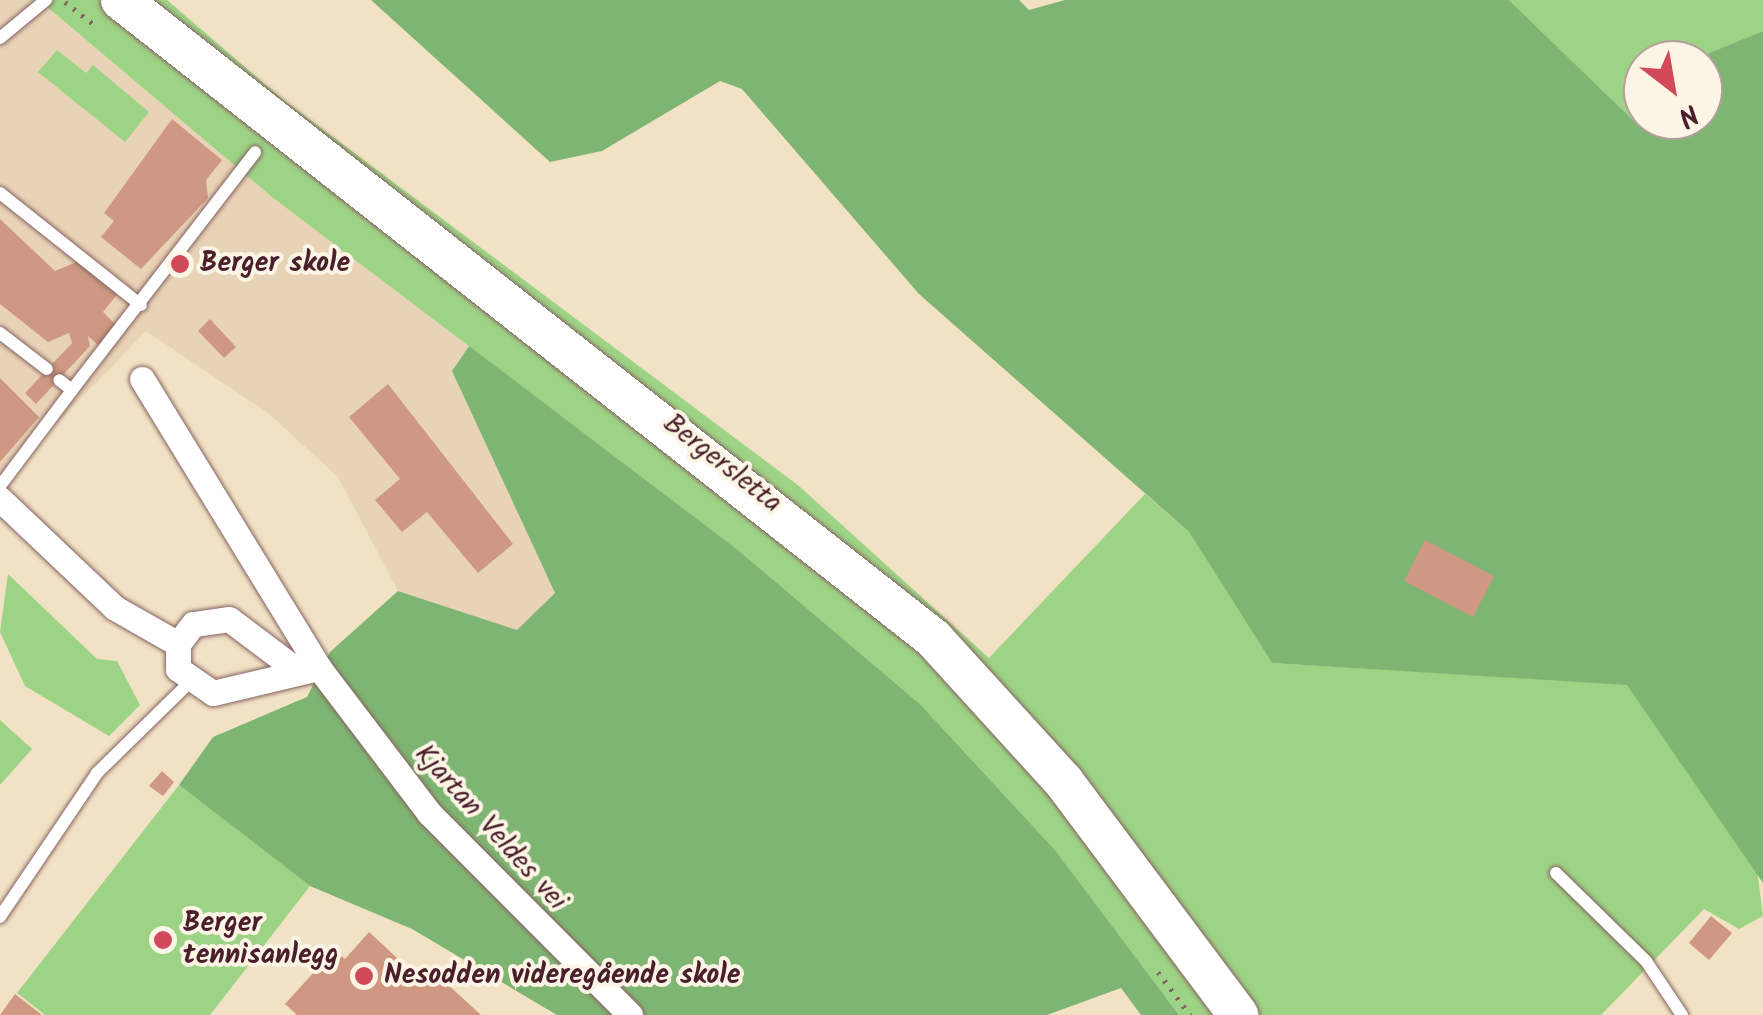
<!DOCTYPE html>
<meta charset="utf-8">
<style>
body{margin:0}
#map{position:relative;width:1763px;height:1015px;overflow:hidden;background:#f2e2c5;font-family:Kalam,sans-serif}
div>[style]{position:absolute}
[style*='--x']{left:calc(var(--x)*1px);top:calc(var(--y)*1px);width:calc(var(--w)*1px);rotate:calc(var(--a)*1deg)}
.built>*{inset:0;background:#e9d3b7}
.green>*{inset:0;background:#9dd385}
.forest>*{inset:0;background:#7eb572}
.building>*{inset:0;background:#ce9882}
.path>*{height:5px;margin-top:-2.5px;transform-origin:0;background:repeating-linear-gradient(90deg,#856361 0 2.5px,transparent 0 10.5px)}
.roads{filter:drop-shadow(0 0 2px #856361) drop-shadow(0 0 2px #856361)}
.lane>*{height:12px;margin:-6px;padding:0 6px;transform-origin:6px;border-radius:6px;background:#fff}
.street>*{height:25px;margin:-12.5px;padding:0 12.5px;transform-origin:12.5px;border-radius:12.5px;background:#fff}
.primary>*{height:40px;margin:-20px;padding:0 20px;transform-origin:20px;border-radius:20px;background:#fff}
.dots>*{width:28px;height:28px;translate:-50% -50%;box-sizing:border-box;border:5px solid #fcf5e5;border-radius:50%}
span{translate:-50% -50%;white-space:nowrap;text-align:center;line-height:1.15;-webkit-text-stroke:8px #fcf5e5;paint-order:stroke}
.poi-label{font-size:28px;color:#4a1f2b;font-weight:700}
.left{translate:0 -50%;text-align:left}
.street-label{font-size:28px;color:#4a1f2b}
.north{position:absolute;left:1623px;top:40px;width:100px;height:100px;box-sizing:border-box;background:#fcf5e5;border:2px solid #b59f9b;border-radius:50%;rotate:149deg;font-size:28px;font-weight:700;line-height:40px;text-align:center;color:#4a1f2b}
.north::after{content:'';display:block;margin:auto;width:35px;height:45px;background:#d1495b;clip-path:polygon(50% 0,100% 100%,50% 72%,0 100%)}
</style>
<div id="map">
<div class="built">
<i style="clip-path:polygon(0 0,39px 0,272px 197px,469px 346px,452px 371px,555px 593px,517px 630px,398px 591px,338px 477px,268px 413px,146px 331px,0 482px)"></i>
</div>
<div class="green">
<i style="clip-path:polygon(39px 0,167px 0,281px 98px,799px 486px,989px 658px,1145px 494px,1189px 532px,1272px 663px,1627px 684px,1757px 870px,1763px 916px,1739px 929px,1704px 909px,1601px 1015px,1179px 1015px,1055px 850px,920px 704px,738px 550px,272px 197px)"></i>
<i style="clip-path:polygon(1509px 0,1763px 0,1763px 31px,1692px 60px,1643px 60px,1638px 125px)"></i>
<i style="clip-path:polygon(57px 50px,86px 73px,93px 65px,149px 112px,125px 142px,38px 72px)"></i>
<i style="clip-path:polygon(8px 574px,97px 659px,117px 661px,140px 705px,109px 736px,25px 686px,0 632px)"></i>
<i style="clip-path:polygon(0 720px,32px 749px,0 785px)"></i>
<i style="clip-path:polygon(179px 785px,310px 886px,210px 1015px,45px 1015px,17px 993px)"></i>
</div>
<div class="forest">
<i style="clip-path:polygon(371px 0,1019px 0,1029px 10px,1065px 0,1509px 0,1638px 125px,1703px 120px,1703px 60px,1692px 60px,1763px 31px,1763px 883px,1627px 685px,1272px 663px,1189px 532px,919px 294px,742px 89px,720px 81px,602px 151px,550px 162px)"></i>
<i style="clip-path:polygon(469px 346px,738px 550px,920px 704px,1055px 850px,1179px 1015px,1141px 1015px,1121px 988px,1047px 1015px,557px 1015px,412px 929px,310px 886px,179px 785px,213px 737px,307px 697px,330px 652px,398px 591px,517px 630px,555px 593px,452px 371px)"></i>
</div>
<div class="building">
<i style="clip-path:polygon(172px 119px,222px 160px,206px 180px,208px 198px,141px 269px,101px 237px,114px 221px,104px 213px)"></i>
<i style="clip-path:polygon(0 219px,55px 271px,79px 261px,119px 292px,103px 312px,116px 325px,99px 346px,88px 336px,90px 346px,36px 404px,25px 393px,72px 343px,69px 333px,48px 342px,0 304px)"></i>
<i style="clip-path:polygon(210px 319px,236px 347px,224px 358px,198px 331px)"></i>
<i style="clip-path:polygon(0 378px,39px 417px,0 462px)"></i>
<i style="clip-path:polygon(388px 384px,513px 544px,478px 573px,427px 512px,402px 532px,375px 500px,400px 479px,349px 417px)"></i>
<i style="clip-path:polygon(1425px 540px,1494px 576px,1473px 617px,1404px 581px)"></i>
<i style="clip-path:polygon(162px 771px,174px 782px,163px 796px,149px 786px)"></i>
<i style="clip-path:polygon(1711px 916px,1732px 933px,1709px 960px,1689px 943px)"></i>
<i style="clip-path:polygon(369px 932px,422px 981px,432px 970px,481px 1015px,297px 1015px,285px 1004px,334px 950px,345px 959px)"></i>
<i style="clip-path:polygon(15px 994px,42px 1015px,0 1015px)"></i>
</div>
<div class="path">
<i style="--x:65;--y:2;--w:39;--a:38"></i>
<i style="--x:1158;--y:972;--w:54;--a:53.3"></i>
</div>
<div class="roads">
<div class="lane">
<i style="--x:0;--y:38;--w:60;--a:-39.6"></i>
<i style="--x:0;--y:193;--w:180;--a:38.5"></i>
<i style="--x:0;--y:333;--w:59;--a:37.5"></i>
<i style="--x:72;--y:390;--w:300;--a:-52.4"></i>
<i style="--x:0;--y:486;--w:120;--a:-53.1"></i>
<i style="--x:72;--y:390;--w:16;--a:-142"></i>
<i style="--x:1556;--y:873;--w:126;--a:44.4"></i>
<i style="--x:1646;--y:961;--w:65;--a:56.3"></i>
<i style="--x:0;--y:917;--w:174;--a:-56"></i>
<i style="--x:97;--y:773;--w:130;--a:-44.4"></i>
</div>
<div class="street">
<i style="--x:142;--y:379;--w:339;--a:58.5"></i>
<i style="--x:319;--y:668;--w:182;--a:52.8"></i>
<i style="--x:429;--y:813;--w:285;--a:45.1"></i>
<i style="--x:0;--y:499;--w:158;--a:43.5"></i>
<i style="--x:115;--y:608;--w:73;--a:29.7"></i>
<i style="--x:298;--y:671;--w:86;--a:-143"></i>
<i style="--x:229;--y:619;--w:36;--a:172"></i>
<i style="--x:193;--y:624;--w:25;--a:127"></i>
<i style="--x:178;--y:644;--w:25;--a:90"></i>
<i style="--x:178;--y:669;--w:42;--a:34.4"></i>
<i style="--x:213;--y:693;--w:109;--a:-13.3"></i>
</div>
<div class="primary">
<i style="--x:121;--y:0;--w:1033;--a:38.16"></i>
<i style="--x:933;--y:638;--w:195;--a:47.7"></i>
<i style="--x:1064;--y:782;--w:291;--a:53.2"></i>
</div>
</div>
<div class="dots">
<i style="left:180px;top:264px;background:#d1495b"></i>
<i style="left:163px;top:940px;background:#d1495b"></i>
<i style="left:364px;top:976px;background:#d1495b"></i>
</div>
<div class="poi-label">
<span class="left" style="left:200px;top:264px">Berger skole</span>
<span class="left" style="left:183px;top:940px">Berger<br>tennisanlegg</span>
<span class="left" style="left:384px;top:976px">Nesodden videregående skole</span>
</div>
<div class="street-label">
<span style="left:722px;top:464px;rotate:38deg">Bergersletta</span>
<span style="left:490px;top:828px;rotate:48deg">Kjartan Veldes vei</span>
</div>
<div class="north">N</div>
</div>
